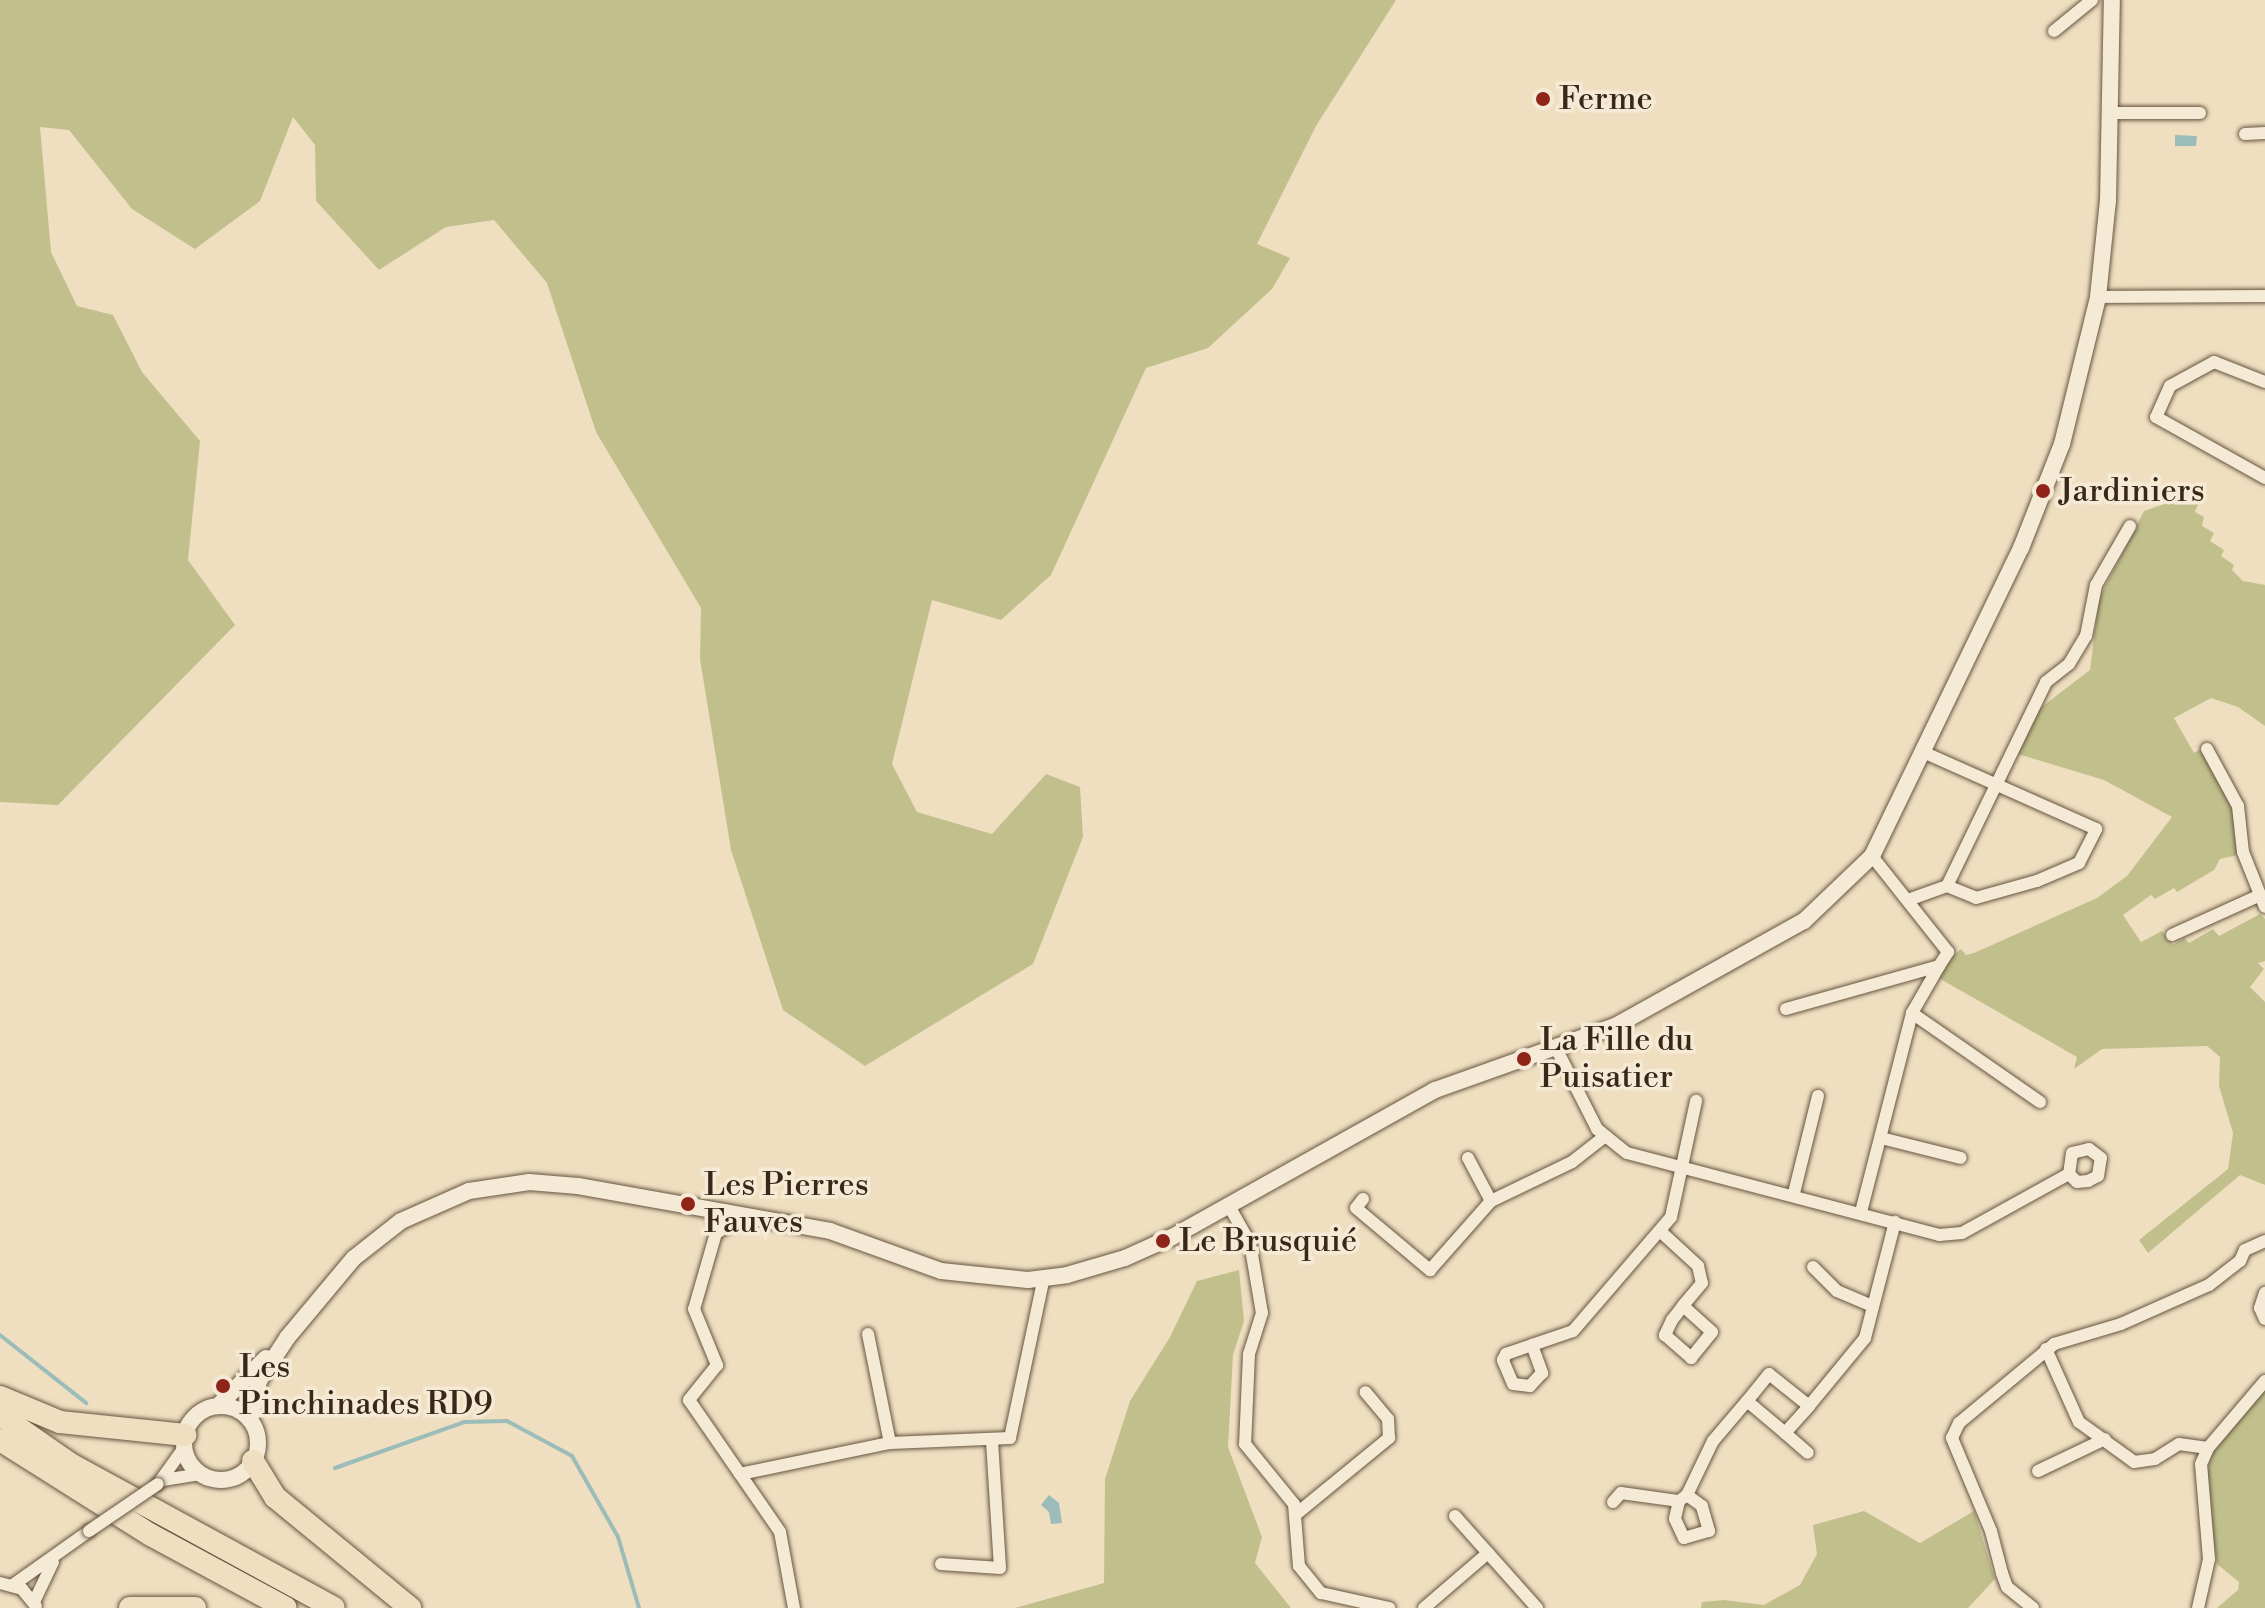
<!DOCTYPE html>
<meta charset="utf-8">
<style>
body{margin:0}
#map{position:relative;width:2265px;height:1608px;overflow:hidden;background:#efdfc0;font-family:"Libre Bodoni",serif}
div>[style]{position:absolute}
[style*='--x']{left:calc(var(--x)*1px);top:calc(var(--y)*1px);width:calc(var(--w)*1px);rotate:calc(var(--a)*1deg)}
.green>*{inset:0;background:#c1c08d}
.water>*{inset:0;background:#9bbcb9}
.stream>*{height:4px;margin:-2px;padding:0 2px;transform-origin:2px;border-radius:2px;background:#9bbcb9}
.roads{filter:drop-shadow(0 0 2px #665541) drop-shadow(0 0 2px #665541)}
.minor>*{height:12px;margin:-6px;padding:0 6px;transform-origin:6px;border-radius:6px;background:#f5ead6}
.tertiary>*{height:16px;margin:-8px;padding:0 8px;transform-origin:8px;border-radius:8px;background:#f5ead6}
.tertiary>.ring{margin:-8px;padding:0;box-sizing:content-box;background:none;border:16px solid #f5ead6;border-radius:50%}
.trunk>*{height:22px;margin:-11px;padding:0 11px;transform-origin:11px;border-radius:11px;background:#efdfc0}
.bridges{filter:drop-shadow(0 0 2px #665541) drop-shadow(0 0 2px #665541)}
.minor-bridge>*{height:12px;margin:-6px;padding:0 6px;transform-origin:6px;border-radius:6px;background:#f5ead6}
.dots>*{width:22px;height:22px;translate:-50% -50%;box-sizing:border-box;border:4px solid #f5ead6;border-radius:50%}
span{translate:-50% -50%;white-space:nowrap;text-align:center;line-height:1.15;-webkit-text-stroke:7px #f5ead6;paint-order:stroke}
.poi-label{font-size:32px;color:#392717}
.left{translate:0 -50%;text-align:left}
</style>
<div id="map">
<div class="green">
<i style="clip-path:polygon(0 0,1396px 0,1316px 126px,1257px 244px,1290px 258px,1272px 289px,1208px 348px,1146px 368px,1051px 575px,1001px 620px,932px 600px,892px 764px,917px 812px,992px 834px,1046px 774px,1080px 787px,1083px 837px,1033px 964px,865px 1066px,783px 1010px,731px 850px,700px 659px,701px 608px,596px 432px,547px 283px,494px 220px,446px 227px,379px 270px,316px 201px,315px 145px,293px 117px,260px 201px,195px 249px,132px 209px,69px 130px,40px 127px,51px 252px,77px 306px,113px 315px,142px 372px,200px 441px,188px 560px,235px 625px,58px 805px,0 802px)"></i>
<i style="clip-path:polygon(2175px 491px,2199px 502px,2195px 512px,2204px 517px,2202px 526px,2214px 533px,2210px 541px,2224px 550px,2221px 556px,2234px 565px,2232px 570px,2243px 581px,2265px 585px,2265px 726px,2238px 707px,2211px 698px,2174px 718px,2194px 753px,2203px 748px,2235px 812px,2238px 855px,2220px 859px,2214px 870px,2177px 892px,2174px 888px,2155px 899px,2151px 895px,2123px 915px,2141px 942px,2162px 931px,2173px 945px,2184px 938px,2189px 943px,2213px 929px,2219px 936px,2260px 914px,2265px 919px,2265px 961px,2258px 963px,2264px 969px,2250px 987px,2265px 1002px,2265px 1185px,2240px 1175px,2148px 1253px,2139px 1240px,2228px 1169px,2233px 1133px,2219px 1086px,2220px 1057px,2207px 1046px,2102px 1049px,2074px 1069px,2077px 1057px,1937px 977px,1941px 966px,1961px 949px,1966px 955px,1974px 953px,2097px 898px,2127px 876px,2172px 817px,2104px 780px,2018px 754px,2039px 709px,2090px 670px,2099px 599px,2144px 511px,2170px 502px)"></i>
<i style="clip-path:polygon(1239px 1270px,1244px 1321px,1233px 1355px,1228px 1447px,1262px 1537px,1255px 1563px,1291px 1608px,1015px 1608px,1104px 1583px,1105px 1479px,1130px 1401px,1170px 1337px,1197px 1281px)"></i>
<i style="clip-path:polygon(2265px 1391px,2265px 1608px,2217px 1608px,2238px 1590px,2239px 1582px,2217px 1564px,2206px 1481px,2212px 1450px)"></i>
<i style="clip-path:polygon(1864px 1511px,1920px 1543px,1974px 1511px,1995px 1579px,1968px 1608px,1701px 1608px,1702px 1602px,1724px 1600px,1764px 1605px,1800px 1585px,1817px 1554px,1813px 1525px)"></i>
</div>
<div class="water">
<i style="clip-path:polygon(2175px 135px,2197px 136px,2196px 146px,2175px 146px)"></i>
<i style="clip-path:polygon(1049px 1495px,1059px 1503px,1062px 1523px,1051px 1524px,1049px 1512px,1041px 1505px)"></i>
</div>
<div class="stream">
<i style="--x:0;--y:1335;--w:110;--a:38.3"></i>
<i style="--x:335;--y:1468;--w:137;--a:-19.6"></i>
<i style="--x:464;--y:1422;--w:43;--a:-1.3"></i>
<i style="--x:507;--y:1421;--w:74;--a:28.3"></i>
<i style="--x:572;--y:1456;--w:93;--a:60.4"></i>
<i style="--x:618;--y:1537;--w:74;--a:73.5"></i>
</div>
<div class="roads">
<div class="minor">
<i style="--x:2054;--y:31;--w:49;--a:-39.2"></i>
<i style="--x:2112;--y:113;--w:88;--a:0"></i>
<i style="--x:2245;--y:134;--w:20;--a:-3"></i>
<i style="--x:2098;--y:297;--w:167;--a:-0.3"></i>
<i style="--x:2265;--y:382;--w:55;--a:-158.6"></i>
<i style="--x:2214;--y:362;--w:50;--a:151.4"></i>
<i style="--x:2170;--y:386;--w:34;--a:114"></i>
<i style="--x:2156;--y:417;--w:125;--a:29.2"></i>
<i style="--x:2207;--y:749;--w:65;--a:61.5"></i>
<i style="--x:2238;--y:806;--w:46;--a:83.8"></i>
<i style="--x:2243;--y:852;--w:59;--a:68.2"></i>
<i style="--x:1947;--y:886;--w:227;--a:-64.1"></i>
<i style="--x:2046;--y:682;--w:29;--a:-38"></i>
<i style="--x:2069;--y:664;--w:33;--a:-59"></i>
<i style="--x:2086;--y:636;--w:52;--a:-78.9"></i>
<i style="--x:2096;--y:585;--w:68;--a:-60"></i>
<i style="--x:1908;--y:900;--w:41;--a:-19.7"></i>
<i style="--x:1947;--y:886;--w:31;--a:22"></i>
<i style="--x:1976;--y:898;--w:63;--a:-15.6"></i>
<i style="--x:2037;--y:881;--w:46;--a:-23.2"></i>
<i style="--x:2079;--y:863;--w:38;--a:-63"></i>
<i style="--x:2096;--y:829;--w:189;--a:-156"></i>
<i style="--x:2172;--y:935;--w:94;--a:-24.4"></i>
<i style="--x:1786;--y:1009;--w:159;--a:-15.7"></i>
<i style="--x:1939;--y:966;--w:17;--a:-57"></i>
<i style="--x:1948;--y:952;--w:122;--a:-128.4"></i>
<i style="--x:1912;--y:1013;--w:54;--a:-60.1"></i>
<i style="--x:1557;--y:1050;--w:89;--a:63.1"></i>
<i style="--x:1597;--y:1129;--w:38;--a:39"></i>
<i style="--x:1627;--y:1153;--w:323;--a:14.7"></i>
<i style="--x:1939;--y:1235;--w:23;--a:-5"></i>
<i style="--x:1962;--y:1233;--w:122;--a:-28.9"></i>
<i style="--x:2069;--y:1174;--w:11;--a:45"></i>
<i style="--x:2077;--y:1182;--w:11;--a:-5"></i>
<i style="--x:2088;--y:1181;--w:11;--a:-27"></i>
<i style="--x:2098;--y:1176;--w:18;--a:-81"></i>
<i style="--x:2101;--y:1158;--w:15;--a:-143"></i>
<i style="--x:2089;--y:1149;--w:17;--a:167"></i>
<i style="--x:2072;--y:1153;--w:21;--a:98"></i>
<i style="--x:1881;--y:1138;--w:82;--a:14"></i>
<i style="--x:1468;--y:1158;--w:49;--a:61.9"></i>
<i style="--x:1491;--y:1201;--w:90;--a:-25.7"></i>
<i style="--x:1572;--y:1162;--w:41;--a:-38"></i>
<i style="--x:1794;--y:1193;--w:100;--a:-76.1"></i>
<i style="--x:1363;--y:1199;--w:11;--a:128"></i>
<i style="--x:1356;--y:1208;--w:97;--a:40"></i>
<i style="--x:1430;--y:1270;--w:92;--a:-48.5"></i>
<i style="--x:1229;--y:1206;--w:43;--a:60.4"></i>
<i style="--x:1250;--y:1243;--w:71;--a:80.3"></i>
<i style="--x:1262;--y:1313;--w:43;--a:107.6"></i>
<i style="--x:1249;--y:1354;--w:90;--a:92.5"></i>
<i style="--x:1245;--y:1444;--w:77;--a:50.8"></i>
<i style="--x:1294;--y:1504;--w:62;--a:85.4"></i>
<i style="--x:1299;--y:1566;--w:35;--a:51"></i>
<i style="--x:1321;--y:1593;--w:70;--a:12.4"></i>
<i style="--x:713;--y:1209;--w:24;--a:83"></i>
<i style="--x:716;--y:1233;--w:79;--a:106.1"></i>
<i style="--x:694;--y:1309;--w:61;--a:67.7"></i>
<i style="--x:717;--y:1365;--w:45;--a:128.7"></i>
<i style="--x:689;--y:1400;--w:160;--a:55.4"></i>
<i style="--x:780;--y:1532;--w:77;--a:79.6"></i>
<i style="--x:1861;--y:1212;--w:205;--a:-75.6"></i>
<i style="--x:1912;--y:1013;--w:156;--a:34.8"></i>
<i style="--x:1660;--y:1231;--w:52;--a:42.6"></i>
<i style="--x:1698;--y:1266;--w:17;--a:77"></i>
<i style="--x:1702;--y:1283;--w:30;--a:130"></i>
<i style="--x:1683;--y:1306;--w:18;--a:128"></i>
<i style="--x:1672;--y:1320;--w:17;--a:115"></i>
<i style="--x:1665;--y:1335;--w:35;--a:41"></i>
<i style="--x:1691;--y:1358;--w:33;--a:-51"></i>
<i style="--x:1712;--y:1332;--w:39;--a:-138"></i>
<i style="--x:716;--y:1233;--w:16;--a:-30"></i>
<i style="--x:730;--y:1225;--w:13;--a:-77"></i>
<i style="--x:1813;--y:1267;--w:34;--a:45"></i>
<i style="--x:1837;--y:1291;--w:39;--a:23"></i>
<i style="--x:2265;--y:1319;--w:12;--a:-114"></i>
<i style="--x:2260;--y:1308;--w:16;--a:-72"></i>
<i style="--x:868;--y:1334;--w:111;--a:78.6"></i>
<i style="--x:1532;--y:1345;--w:30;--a:70"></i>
<i style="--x:1542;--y:1373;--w:18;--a:133"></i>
<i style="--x:1530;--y:1386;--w:17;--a:-173"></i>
<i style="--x:1513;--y:1384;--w:26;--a:-113"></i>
<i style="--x:1503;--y:1360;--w:7;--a:-63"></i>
<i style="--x:1506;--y:1354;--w:28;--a:-19"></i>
<i style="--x:1532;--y:1345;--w:43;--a:-18.9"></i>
<i style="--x:1573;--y:1331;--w:150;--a:-49.3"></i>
<i style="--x:1671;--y:1217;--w:119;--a:-77.8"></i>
<i style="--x:2046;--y:1349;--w:80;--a:65.7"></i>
<i style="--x:2079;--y:1422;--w:68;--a:36"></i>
<i style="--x:2134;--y:1462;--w:21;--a:-8"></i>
<i style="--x:2155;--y:1459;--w:28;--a:-32"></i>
<i style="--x:2179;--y:1444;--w:29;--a:8"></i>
<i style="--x:1809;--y:1406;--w:51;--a:-141.3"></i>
<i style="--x:1769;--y:1374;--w:35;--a:129"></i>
<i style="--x:1747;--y:1401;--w:50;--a:40.1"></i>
<i style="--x:1785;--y:1433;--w:36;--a:-48"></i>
<i style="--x:1809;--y:1406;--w:88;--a:-50.5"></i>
<i style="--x:1865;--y:1338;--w:120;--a:-75.5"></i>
<i style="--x:1785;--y:1433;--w:30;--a:41"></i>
<i style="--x:2038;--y:1471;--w:74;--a:-25.5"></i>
<i style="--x:740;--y:1474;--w:153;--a:-11.7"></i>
<i style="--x:890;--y:1443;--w:120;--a:-2.4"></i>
<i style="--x:1010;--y:1438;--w:165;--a:-78.1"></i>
<i style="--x:163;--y:1480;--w:39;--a:-9"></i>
<i style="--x:158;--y:1484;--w:44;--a:-54.2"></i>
<i style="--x:1679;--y:1501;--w:18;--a:103"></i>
<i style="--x:1675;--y:1519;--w:21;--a:65"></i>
<i style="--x:1684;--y:1538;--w:26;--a:-16"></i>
<i style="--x:1709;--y:1531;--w:26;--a:-106"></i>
<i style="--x:1702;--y:1506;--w:19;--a:-144"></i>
<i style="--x:1613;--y:1502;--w:12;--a:-48"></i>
<i style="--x:1621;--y:1493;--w:59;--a:7.9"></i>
<i style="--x:1679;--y:1501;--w:10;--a:-37"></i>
<i style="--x:1687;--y:1495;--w:60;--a:-64.3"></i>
<i style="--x:1713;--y:1441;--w:52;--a:-49.6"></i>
<i style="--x:1295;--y:1515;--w:122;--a:-39.3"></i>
<i style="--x:1389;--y:1438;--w:19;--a:-93"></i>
<i style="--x:1388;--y:1419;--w:35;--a:-130"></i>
<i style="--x:1455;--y:1516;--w:50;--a:48.3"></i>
<i style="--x:941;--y:1564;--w:59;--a:3.9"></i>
<i style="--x:1000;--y:1568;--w:128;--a:-93.6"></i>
<i style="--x:0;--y:1583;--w:23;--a:15"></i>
<i style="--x:22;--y:1589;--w:22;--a:51"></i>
<i style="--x:13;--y:1585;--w:93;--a:-35.4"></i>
<i style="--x:34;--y:1602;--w:44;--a:-64.6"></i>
<i style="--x:1424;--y:1608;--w:84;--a:-40.7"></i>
<i style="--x:1488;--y:1553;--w:74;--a:48.3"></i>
<i style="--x:2033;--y:1608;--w:33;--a:-141"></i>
<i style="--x:2007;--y:1587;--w:15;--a:-110"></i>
<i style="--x:2002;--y:1573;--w:43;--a:-104.7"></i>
<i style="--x:1991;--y:1531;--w:101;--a:-112.8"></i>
<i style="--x:1952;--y:1438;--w:17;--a:-65"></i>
<i style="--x:1959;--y:1423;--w:124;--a:-39.7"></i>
<i style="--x:2054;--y:1344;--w:70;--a:-16.6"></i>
<i style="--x:2121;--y:1324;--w:96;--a:-23.9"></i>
<i style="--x:2209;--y:1285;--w:39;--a:-38"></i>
<i style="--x:2240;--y:1261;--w:12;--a:-66"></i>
<i style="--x:2245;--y:1250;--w:22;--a:-24"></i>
<i style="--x:2198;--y:1608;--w:50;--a:-77.3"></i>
<i style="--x:2209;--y:1559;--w:95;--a:-94.8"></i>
<i style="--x:2201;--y:1464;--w:17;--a:-66"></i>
<i style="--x:2208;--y:1448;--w:88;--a:-49.6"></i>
</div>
<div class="tertiary">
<i style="--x:218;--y:1406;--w:68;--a:-45"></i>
<i class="ring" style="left:184px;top:1406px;width:58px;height:58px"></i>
<i style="--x:250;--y:1420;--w:40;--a:-77"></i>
<i style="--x:259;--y:1381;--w:51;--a:-56.9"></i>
<i style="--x:287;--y:1338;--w:104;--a:-50.1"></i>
<i style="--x:354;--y:1258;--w:60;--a:-38.2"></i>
<i style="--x:401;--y:1221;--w:74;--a:-23.8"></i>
<i style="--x:469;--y:1191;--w:61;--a:-8.5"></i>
<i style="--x:529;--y:1182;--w:49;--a:4.7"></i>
<i style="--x:578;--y:1186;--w:256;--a:10.1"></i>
<i style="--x:830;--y:1231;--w:118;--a:19.8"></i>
<i style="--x:941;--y:1271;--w:87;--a:5.9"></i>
<i style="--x:1028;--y:1280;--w:39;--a:-7"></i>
<i style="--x:1067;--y:1275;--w:60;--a:-16.3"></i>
<i style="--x:1125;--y:1258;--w:51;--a:-24.1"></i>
<i style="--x:1172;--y:1237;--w:301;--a:-29.2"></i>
<i style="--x:1435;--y:1090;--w:191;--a:-19.6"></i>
<i style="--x:1615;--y:1026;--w:216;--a:-29.1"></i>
<i style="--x:1804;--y:921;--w:94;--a:-43.7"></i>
<i style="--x:1872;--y:856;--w:342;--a:-64.2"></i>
<i style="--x:2021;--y:548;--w:112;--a:-68.5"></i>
<i style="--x:2062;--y:444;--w:151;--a:-76.2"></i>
<i style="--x:2098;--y:297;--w:97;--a:-84.1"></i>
<i style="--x:2108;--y:201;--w:201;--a:-88.9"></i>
</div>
<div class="trunk">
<i style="--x:0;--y:1397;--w:65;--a:22.6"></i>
<i style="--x:60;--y:1422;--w:126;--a:5.9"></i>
<i style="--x:0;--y:1415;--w:88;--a:34.8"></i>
<i style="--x:72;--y:1465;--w:298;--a:28.6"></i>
<i style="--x:0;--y:1440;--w:178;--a:32.2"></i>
<i style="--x:151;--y:1535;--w:153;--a:28.4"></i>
<i style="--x:253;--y:1461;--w:42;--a:58.6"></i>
<i style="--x:275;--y:1497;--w:175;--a:39.4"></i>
<i style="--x:130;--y:1608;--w:65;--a:0"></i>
</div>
</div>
<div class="bridges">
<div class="minor-bridge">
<i style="--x:89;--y:1531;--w:83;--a:-34.3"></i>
</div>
</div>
<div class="dots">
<i style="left:1543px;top:99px;background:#8f2418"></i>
<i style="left:2043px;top:491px;background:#8f2418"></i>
<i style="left:1524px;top:1059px;background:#8f2418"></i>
<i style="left:688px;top:1204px;background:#8f2418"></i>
<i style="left:1163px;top:1241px;background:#8f2418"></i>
<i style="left:223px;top:1386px;background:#8f2418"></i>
</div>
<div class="poi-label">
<span class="left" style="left:1559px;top:99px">Ferme</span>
<span class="left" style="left:2059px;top:491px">Jardiniers</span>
<span class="left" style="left:1540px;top:1059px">La Fille du<br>Puisatier</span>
<span class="left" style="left:704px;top:1204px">Les Pierres<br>Fauves</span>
<span class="left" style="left:1179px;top:1241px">Le Brusquié</span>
<span class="left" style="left:239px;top:1386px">Les<br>Pinchinades RD9</span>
</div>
</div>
